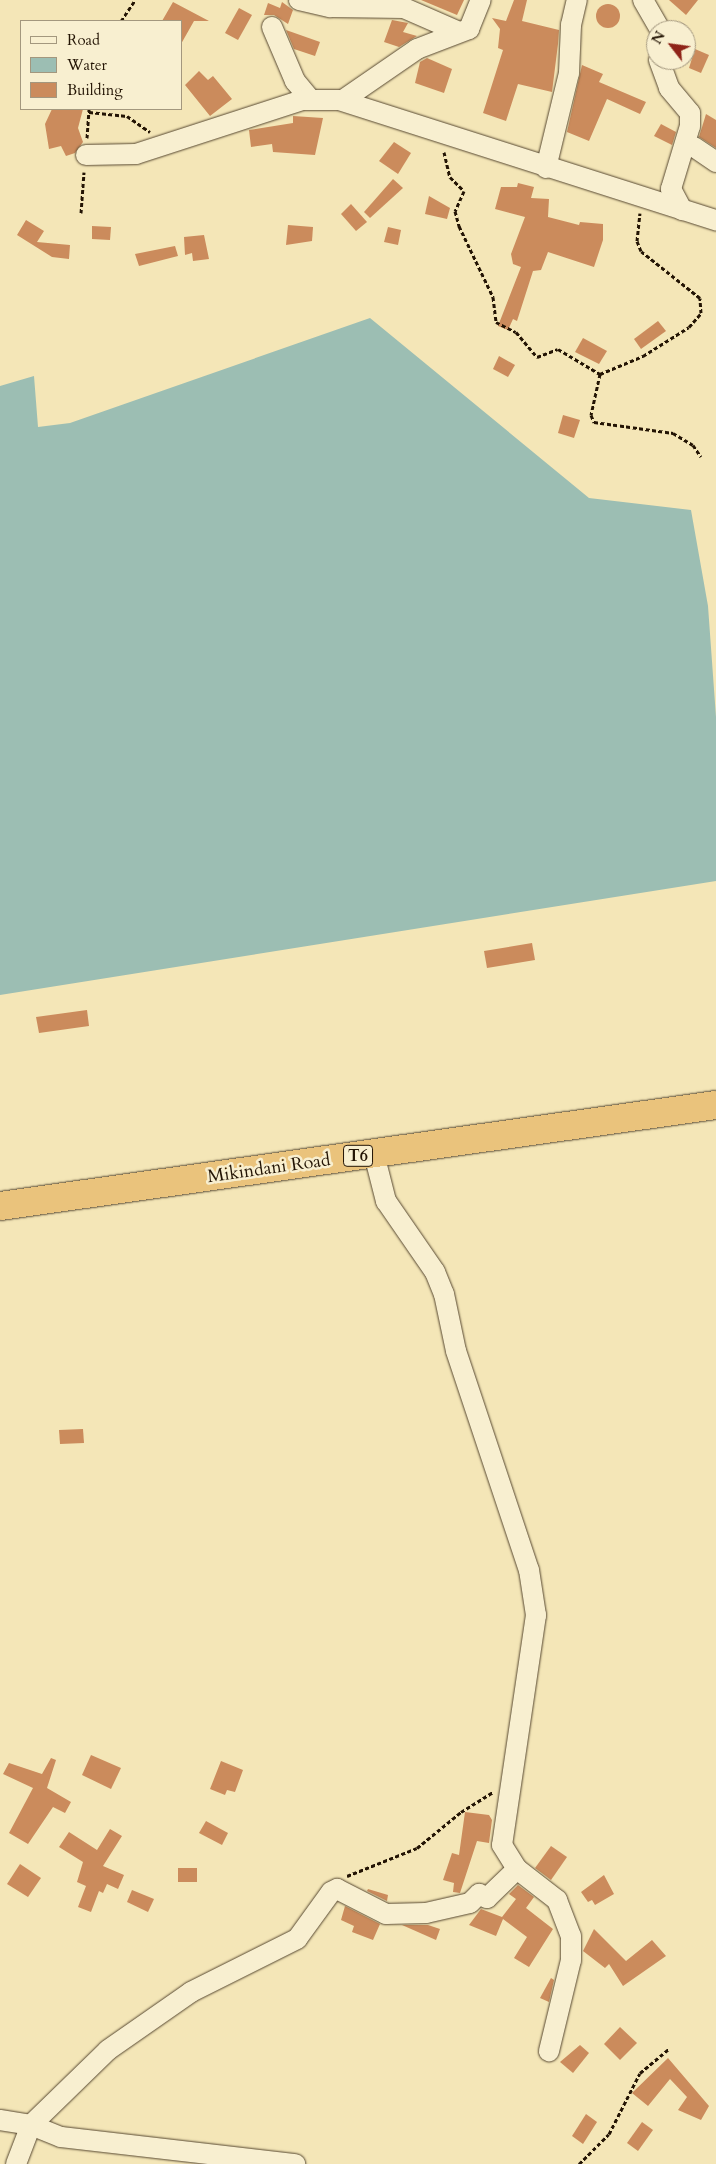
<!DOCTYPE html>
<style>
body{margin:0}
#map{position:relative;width:716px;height:2164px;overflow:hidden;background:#f4e6b7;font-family:Cardo,serif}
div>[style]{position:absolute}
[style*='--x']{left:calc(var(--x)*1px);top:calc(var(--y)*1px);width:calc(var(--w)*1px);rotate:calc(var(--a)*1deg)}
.water>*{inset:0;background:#9cbeb3}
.building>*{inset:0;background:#cb8b5c}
.round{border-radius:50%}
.path>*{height:3px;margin-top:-1.5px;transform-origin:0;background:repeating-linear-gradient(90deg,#231404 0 4px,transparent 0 6.5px)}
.roads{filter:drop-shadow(0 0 1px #574831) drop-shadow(0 0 1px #574831)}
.minor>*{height:20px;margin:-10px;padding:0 10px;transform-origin:10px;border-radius:10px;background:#f8efd0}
.highway>*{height:28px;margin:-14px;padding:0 14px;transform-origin:14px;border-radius:14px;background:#eac37c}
span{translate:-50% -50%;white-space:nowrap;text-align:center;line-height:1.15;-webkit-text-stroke:5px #f8efd0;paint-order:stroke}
.shield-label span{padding:1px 4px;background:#f8efd0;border:1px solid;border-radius:4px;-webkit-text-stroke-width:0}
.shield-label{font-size:16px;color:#231404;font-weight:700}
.street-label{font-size:18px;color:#231404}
.legend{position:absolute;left:20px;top:20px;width:162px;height:90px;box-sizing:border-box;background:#f8efd0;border:1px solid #a3977e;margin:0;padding:6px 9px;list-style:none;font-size:15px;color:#231404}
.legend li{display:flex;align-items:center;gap:10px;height:25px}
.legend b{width:25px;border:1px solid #a3977e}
.north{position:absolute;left:646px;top:20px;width:50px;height:50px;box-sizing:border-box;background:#f8efd0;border:1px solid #a3977e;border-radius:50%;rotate:300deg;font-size:14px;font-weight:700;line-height:20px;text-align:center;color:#231404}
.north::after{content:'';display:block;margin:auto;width:18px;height:22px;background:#8f2418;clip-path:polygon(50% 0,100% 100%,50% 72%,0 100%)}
</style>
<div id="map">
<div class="water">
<i style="clip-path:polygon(370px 318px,589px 498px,691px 510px,708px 606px,716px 717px,716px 881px,0 995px,0 386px,34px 376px,38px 427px,70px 423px)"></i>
</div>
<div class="building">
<i style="clip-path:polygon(421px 0,464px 0,457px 15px)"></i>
<i style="clip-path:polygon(514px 0,527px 0,522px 21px,559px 30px,558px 44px,552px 92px,518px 84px,506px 121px,483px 113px,503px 50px,498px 48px,500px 29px,492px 18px,506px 21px)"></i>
<i style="clip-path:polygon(669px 0,698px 0,686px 15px)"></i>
<i style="clip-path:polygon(173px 2px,209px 21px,194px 21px,181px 44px,181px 21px,162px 21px)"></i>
<i style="clip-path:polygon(282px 2px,293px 10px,288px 24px,274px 15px,264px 15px,268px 3px,280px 8px)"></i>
<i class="round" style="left:596px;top:4px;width:24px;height:24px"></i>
<i style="clip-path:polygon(239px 8px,252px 15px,238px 40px,225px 33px)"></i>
<i style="clip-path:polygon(392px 20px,408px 23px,403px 32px,417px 36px,399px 47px,384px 42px)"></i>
<i style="clip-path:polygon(286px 30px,320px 42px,315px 56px,294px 49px)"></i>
<i style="clip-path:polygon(695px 49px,709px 55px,701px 73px,689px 68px)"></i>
<i style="clip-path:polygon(427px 58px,452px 69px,444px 93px,415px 83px,420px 62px)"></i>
<i style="clip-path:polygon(582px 65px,603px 74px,599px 82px,646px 102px,640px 114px,607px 99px,589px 141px,567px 132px)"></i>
<i style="clip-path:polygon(199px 71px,208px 80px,213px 76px,232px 99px,210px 116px,185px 85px)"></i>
<i style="clip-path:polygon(52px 109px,83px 109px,78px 128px,83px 142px,75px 153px,66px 156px,61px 146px,49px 149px,45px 124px)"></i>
<i style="clip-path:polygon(706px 114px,716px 120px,716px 148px,699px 137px)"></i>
<i style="clip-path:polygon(293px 116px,323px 118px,315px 155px,273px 152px,272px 144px,251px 147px,249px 130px,293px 123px)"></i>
<i style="clip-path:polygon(661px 124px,676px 132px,672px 145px,654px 136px)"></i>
<i style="clip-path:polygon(394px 142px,411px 153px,398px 174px,379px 161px)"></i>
<i style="clip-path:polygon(393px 179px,403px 188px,370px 218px,364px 212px)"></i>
<i style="clip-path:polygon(518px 183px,534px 187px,531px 198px,549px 199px,548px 217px,579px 225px,580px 222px,603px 224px,603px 240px,594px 267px,548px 252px,541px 270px,533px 271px,517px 321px,513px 319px,508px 330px,498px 326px,521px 267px,513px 264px,511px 254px,525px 217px,495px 209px,501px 187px,517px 187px)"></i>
<i style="clip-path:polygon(429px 196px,450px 208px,447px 219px,425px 214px)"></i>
<i style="clip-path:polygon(351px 204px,367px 222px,356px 231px,341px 214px)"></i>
<i style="clip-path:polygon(26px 220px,44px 231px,37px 242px,70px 245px,69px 259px,52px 257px,17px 235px)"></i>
<i style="clip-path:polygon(288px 225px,313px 227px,312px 241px,286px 245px)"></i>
<i style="clip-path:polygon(92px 226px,111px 227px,110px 240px,92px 239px)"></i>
<i style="clip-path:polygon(388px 227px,401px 230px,398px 245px,384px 242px)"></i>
<i style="clip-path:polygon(204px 235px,209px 259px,193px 261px,192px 253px,185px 255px,184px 237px)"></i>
<i style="clip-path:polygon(175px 246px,178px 256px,139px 266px,135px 254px)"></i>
<i style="clip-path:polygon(658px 321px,666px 331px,641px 349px,634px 339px)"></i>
<i style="clip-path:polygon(583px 338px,607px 351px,599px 364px,575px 352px)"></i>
<i style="clip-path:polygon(499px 356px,515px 365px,508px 377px,493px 369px)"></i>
<i style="clip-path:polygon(563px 415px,580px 420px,574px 438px,558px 433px)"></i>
<i style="clip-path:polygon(532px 943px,535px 960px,487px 968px,484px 951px)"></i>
<i style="clip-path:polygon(87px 1010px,89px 1026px,39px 1033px,36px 1017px)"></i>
<i style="clip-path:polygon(83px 1429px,84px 1443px,60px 1444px,59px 1430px)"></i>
<i style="clip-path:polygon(91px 1755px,121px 1768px,111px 1789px,82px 1775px)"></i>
<i style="clip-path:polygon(51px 1758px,56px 1760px,47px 1788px,71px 1802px,65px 1813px,53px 1807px,28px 1844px,9px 1833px,33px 1788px,3px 1774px,9px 1763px,42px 1774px)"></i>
<i style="clip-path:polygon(221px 1761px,243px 1770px,235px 1792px,227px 1790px,225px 1795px,210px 1789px)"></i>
<i style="clip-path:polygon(465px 1812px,489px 1815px,492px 1820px,489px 1843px,477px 1841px,460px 1893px,453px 1892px,454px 1883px,443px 1880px,452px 1853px,459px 1855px)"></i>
<i style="clip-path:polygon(206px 1821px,228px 1833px,222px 1845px,199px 1833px)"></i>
<i style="clip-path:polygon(110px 1829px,122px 1836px,103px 1866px,124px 1875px,118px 1889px,107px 1884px,103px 1893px,99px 1891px,91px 1912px,78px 1907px,86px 1886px,77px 1882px,83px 1862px,59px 1847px,69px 1832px,97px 1850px)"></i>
<i style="clip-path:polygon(551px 1846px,567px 1857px,551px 1880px,535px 1868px)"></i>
<i style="clip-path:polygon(20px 1864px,41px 1878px,28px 1897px,7px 1884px)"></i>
<i style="clip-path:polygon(178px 1868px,197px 1868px,197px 1882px,178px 1882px)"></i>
<i style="clip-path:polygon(604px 1875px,614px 1894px,595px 1905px,592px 1900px,588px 1902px,581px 1892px)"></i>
<i style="clip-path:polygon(518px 1885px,534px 1897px,526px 1908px,553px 1929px,529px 1967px,514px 1958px,527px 1937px,503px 1919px,496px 1936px,469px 1925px,481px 1909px,502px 1917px,516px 1899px,509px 1894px)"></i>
<i style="clip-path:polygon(368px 1889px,388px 1895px,387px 1901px,367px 1891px)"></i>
<i style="clip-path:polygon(132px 1890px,154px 1899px,148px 1912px,127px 1902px)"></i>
<i style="clip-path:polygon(345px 1906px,380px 1924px,373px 1940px,352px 1932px,354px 1926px,341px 1920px)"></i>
<i style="clip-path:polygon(402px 1925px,428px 1925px,440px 1929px,436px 1940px)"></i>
<i style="clip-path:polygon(594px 1929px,626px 1961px,652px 1940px,666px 1956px,623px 1986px,609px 1964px,605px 1968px,583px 1951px)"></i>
<i style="clip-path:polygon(551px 1978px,554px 1980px,549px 2002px,540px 1998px)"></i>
<i style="clip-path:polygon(620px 2027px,637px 2043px,620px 2060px,604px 2044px)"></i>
<i style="clip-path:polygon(580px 2045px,589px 2053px,573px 2073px,560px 2062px)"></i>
<i style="clip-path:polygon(668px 2058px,709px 2106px,701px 2120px,678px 2110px,687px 2097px,670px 2079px,648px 2106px,632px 2093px)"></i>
<i style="clip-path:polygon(586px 2114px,597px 2122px,583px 2144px,572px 2136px)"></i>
<i style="clip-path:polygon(642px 2122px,653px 2130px,638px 2151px,627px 2143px)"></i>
</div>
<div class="path">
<i style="--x:121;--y:21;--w:25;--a:-56"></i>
<i style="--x:89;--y:112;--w:38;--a:6"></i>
<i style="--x:127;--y:116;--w:28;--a:35"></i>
<i style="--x:87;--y:138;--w:29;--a:-86"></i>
<i style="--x:444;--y:152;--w:26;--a:77"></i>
<i style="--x:450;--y:177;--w:20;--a:45"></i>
<i style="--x:464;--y:191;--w:22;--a:114"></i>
<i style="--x:455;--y:211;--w:16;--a:75"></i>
<i style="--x:459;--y:226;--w:79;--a:64.4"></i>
<i style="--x:493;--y:297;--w:25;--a:83"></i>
<i style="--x:496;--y:322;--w:22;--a:27"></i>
<i style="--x:516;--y:332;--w:33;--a:50"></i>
<i style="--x:537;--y:357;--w:22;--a:-21"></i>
<i style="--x:558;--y:349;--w:49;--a:30.8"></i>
<i style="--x:600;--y:374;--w:42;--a:102.4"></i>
<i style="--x:591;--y:415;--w:8;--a:67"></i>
<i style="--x:594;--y:422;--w:80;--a:7.9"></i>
<i style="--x:673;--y:433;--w:23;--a:31"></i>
<i style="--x:693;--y:445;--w:14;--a:56"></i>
<i style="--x:81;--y:213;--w:41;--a:-85.8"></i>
<i style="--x:600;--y:374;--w:47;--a:-22.7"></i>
<i style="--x:643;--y:356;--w:54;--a:-32.2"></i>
<i style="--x:689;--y:327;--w:18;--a:-49"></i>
<i style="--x:701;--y:313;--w:15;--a:-94"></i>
<i style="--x:700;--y:298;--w:75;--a:-141.5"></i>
<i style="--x:641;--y:251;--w:11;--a:-112"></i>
<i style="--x:637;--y:241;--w:28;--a:-84"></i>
<i style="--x:347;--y:1876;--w:75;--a:-21.8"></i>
<i style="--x:417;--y:1848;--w:57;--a:-39.3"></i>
<i style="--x:461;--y:1812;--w:38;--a:-32"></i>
<i style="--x:579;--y:2164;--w:42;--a:-45"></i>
<i style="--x:609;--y:2134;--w:68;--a:-63.1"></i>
<i style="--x:640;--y:2073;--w:38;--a:-40"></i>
</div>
<div class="roads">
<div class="minor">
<i style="--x:299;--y:0;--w:32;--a:13"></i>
<i style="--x:330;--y:7;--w:74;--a:0.8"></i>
<i style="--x:404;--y:8;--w:60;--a:23.6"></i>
<i style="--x:643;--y:0;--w:34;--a:60"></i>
<i style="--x:272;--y:27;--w:59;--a:66.9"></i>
<i style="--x:295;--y:81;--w:23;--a:50"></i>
<i style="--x:659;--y:60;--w:30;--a:70"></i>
<i style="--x:669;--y:88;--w:33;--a:50"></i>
<i style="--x:690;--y:113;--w:13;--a:90"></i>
<i style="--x:690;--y:126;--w:66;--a:106.8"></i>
<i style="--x:671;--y:189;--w:24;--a:62"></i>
<i style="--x:343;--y:100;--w:90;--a:-34.6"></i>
<i style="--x:417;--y:49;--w:56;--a:-21"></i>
<i style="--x:469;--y:29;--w:31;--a:-68"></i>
<i style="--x:694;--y:147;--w:27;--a:34"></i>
<i style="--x:86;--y:155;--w:50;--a:-1.1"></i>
<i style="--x:136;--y:154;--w:175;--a:-18"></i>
<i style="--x:302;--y:100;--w:37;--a:0"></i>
<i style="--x:339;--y:100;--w:396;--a:17.7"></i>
<i style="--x:546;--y:168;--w:98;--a:-76.4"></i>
<i style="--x:569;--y:73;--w:48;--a:-87.6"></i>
<i style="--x:571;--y:25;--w:26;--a:-77"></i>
<i style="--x:374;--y:1154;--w:49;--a:75.7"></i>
<i style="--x:386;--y:1201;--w:86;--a:55.4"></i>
<i style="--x:435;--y:1272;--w:24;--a:68"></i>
<i style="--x:444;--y:1294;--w:58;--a:78.1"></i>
<i style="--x:456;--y:1351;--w:231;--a:71.6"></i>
<i style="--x:529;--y:1570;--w:46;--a:81.2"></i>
<i style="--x:536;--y:1615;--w:232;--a:98.4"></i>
<i style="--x:502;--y:1845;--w:28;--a:58"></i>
<i style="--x:517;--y:1869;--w:51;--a:37.8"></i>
<i style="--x:557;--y:1900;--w:39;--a:69"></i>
<i style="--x:571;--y:1936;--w:24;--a:90"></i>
<i style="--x:571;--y:1960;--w:94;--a:103.6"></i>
<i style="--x:0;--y:2120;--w:31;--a:9"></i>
<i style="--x:31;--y:2125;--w:32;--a:22"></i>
<i style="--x:61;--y:2137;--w:236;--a:6.6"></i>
<i style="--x:16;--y:2164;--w:42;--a:-69"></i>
<i style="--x:31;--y:2125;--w:107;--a:-44.2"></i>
<i style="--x:108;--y:2050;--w:101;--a:-34.9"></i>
<i style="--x:191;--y:1992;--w:119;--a:-26.6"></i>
<i style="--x:297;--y:1939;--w:58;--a:-54.1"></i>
<i style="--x:331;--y:1892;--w:7;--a:-27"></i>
<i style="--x:337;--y:1889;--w:55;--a:27"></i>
<i style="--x:386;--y:1914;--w:40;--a:-1.4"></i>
<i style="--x:426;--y:1913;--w:45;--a:-12.8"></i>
<i style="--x:470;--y:1903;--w:13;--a:-45"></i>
<i style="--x:479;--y:1894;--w:9;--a:27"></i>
<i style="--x:487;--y:1898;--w:42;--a:-44"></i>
</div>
<div class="highway">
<i style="--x:0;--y:1206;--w:723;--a:-8.03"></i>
</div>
</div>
<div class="shield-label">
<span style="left:358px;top:1156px">T6</span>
</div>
<div class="street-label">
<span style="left:269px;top:1169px;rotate:-8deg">Mikindani Road</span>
</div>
<ul class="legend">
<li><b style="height:6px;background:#f8efd0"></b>Road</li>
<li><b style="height:14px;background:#9cbeb3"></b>Water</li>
<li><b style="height:14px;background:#cb8b5c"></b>Building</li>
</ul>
<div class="north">N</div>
</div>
